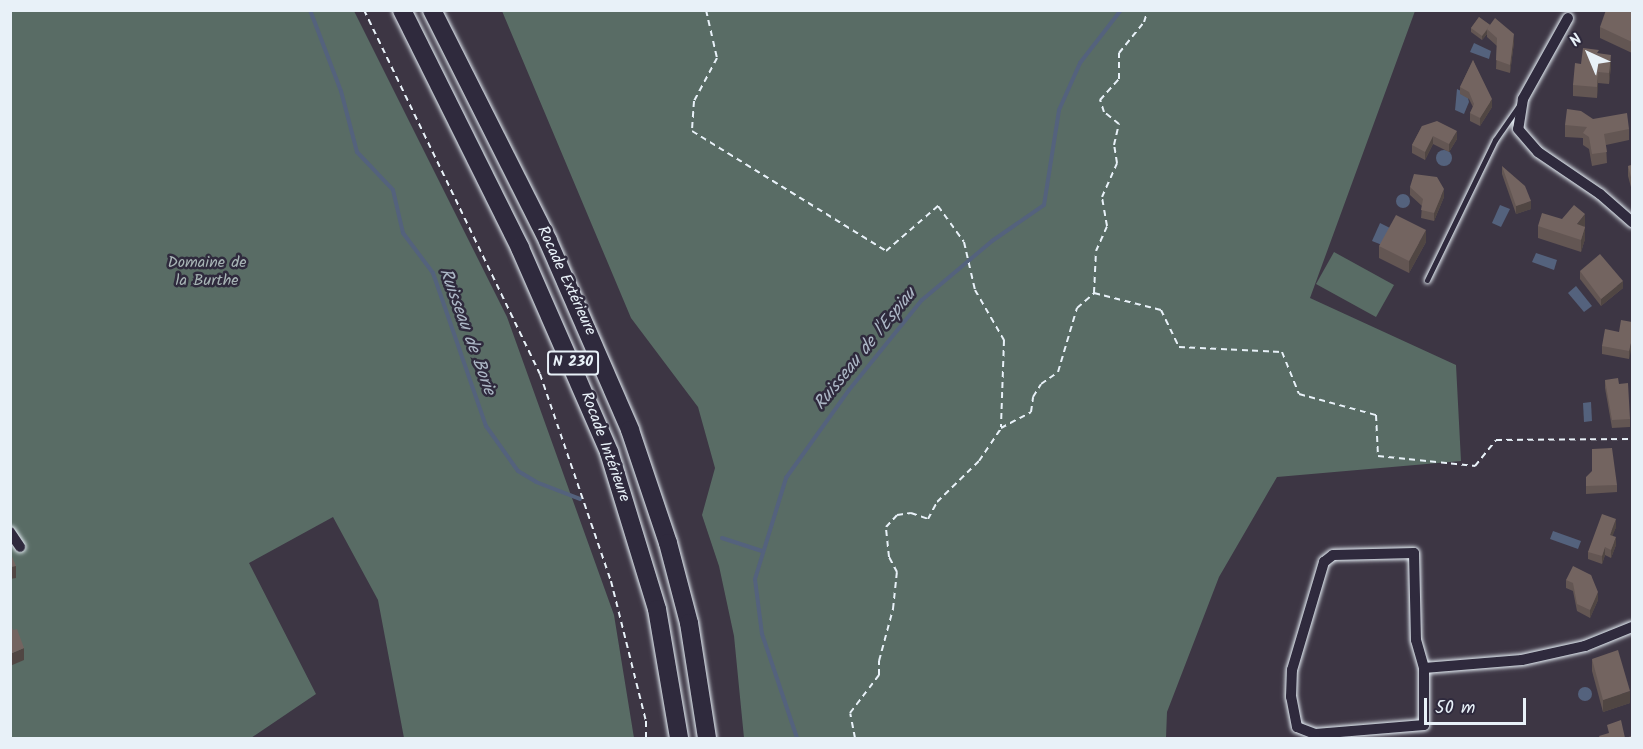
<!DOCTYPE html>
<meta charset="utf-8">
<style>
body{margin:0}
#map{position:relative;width:1643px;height:749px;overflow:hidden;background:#3d3644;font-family:Kalam,sans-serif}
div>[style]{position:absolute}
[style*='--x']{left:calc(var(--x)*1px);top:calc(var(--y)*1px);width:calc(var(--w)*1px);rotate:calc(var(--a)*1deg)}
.green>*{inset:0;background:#596c65}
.water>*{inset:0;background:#54627d}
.round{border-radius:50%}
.stream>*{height:4px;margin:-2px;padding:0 2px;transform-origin:2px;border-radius:2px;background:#54627d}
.path>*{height:2px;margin-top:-1px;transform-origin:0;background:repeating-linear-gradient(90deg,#e8f1f8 0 6px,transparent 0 10.5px)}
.roads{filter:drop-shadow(0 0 2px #e8f1f8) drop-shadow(0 0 2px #e8f1f8)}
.service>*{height:5px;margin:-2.5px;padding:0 2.5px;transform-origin:2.5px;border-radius:2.5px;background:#2f2a3d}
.minor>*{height:10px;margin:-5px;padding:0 5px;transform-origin:5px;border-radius:5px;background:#2f2a3d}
.trunk>*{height:18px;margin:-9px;padding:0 9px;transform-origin:9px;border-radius:9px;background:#2f2a3d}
.wall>*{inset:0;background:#635653}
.shaded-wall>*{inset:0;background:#504643}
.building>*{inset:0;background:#736460}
span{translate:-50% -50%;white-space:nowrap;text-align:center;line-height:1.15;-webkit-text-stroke:5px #2f2a3d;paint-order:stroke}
.shield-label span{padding:2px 4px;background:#2f2a3d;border:2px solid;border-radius:4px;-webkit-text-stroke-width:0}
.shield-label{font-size:15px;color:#e8f1f8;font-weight:700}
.park-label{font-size:16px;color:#a8b5b6}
.street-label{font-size:16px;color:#e8f1f8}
.water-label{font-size:18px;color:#adb8c7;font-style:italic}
.frame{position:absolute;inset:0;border:12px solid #e8f1f8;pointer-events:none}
.north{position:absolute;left:1559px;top:24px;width:60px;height:60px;-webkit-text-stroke:4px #2f2a3d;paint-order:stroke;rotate:316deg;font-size:16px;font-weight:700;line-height:24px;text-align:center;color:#e8f1f8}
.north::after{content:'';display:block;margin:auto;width:21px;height:27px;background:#e8f1f8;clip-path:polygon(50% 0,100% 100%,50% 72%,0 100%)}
.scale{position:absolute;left:1424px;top:698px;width:102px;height:27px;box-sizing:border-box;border:3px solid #e8f1f8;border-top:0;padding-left:8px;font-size:18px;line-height:21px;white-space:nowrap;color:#e8f1f8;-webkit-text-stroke:4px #2f2a3d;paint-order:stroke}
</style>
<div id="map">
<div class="green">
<i style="clip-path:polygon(10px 11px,354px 11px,507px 317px,614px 615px,634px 738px,404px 738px,378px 600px,333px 517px,249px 563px,316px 694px,251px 738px,11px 738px)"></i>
<i style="clip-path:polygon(502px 11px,1415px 11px,1310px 298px,1456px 365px,1461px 461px,1277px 477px,1219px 577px,1167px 712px,1166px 738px,744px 738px,734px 636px,719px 566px,702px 515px,715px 468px,698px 407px,631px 318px)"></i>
<i style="clip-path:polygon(1334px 252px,1394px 285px,1376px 317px,1316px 284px)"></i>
</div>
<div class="water">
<i style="clip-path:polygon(1474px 43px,1491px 51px,1489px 59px,1470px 52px)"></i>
<i style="clip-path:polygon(1457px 89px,1467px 94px,1469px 102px,1464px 114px,1455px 110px)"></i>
<i class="round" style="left:1436px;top:150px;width:16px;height:16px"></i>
<i class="round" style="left:1396px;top:194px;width:14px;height:14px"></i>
<i style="clip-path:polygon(1500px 205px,1510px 209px,1501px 227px,1492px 223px)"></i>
<i style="clip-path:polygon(1380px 223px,1390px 228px,1382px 245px,1372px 241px)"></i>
<i style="clip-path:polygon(1536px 253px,1557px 260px,1554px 270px,1532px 262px)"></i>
<i style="clip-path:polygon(1576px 286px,1592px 306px,1584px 312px,1568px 293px)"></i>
<i style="clip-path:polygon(1591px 402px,1592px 421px,1584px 422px,1583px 403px)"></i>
<i style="clip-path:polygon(1553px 531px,1581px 541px,1578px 549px,1550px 539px)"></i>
<i class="round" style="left:1578px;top:687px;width:14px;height:14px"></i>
</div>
<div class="stream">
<i style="--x:310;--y:10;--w:87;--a:69.1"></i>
<i style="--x:341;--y:91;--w:63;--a:75.3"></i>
<i style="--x:357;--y:152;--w:52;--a:46.5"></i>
<i style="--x:393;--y:190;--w:44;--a:76.9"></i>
<i style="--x:403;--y:233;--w:50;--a:53.1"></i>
<i style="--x:433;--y:273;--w:162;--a:70.9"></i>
<i style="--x:486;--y:426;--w:55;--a:54.6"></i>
<i style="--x:518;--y:471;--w:21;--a:31"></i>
<i style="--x:536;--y:482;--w:47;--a:21.1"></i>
<i style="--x:722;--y:538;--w:42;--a:18"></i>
<i style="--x:797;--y:738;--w:110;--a:-108.6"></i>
<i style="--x:762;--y:634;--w:55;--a:-97.3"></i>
<i style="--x:755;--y:579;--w:106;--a:-72.9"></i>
<i style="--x:786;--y:478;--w:108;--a:-54.4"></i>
<i style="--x:849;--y:390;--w:116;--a:-51"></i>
<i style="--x:922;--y:300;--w:92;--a:-40.1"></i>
<i style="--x:992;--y:241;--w:63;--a:-34.7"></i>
<i style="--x:1044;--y:205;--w:96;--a:-81"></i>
<i style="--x:1059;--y:110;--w:51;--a:-65.9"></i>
<i style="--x:1080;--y:63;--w:67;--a:-52.3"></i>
</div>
<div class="path">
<i style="--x:364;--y:10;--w:404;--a:64.2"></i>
<i style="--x:540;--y:374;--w:219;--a:71.1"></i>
<i style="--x:611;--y:581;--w:144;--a:76"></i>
<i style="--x:646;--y:721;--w:17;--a:90"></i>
<i style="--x:706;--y:10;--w:49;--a:77.1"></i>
<i style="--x:717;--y:58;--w:49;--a:118.1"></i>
<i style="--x:694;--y:101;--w:30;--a:94"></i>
<i style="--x:692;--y:131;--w:228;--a:31.7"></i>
<i style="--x:886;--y:251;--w:69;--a:-40.9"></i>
<i style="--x:938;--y:206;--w:44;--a:54.2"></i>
<i style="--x:964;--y:242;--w:49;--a:77.1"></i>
<i style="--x:975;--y:290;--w:58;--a:59.9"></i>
<i style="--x:1004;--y:340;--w:87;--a:92"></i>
<i style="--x:1094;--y:293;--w:69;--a:14.2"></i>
<i style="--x:1161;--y:310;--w:41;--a:64.1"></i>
<i style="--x:1179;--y:347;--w:103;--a:2.8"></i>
<i style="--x:1282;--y:352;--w:45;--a:68"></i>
<i style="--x:1299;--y:394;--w:80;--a:15.3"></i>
<i style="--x:1376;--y:415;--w:41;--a:87.2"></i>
<i style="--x:1378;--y:456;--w:98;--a:5.9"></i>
<i style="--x:1475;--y:466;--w:33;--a:-51"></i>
<i style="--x:1496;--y:440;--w:136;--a:-0.4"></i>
<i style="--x:855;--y:738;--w:25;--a:-101"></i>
<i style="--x:850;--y:713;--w:48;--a:-52.7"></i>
<i style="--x:879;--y:675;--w:14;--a:-90"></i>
<i style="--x:879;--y:661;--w:54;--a:-74.9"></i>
<i style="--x:893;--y:609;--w:37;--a:-84"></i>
<i style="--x:897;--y:572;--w:17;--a:-118"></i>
<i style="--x:889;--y:557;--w:30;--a:-96"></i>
<i style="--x:886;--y:527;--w:16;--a:-47"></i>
<i style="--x:897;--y:515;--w:14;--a:-8"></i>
<i style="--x:911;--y:513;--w:18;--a:19"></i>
<i style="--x:928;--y:519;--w:19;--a:-62"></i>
<i style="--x:937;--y:502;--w:59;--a:-44.3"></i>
<i style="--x:979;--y:461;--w:40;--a:-56"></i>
<i style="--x:1001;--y:428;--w:34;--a:-28"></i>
<i style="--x:1031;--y:412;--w:15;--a:-82"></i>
<i style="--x:1033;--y:397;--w:15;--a:-58"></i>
<i style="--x:1041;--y:384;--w:21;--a:-35"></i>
<i style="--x:1058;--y:372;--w:67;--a:-73.5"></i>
<i style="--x:1077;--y:308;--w:23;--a:-41"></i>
<i style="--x:1094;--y:293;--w:42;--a:-87.3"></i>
<i style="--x:1096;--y:251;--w:27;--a:-66"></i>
<i style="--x:1107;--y:226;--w:29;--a:-100"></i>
<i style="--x:1102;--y:197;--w:37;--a:-66"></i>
<i style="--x:1117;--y:163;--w:18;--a:-99"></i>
<i style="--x:1114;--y:145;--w:22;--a:-77"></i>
<i style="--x:1119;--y:124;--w:19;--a:-141"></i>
<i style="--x:1104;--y:112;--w:13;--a:-108"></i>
<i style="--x:1100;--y:100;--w:28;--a:-48"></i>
<i style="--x:1119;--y:79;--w:26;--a:-90"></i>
<i style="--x:1119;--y:53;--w:40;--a:-51"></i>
<i style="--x:1144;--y:22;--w:13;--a:-72"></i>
</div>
<div class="roads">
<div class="service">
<i style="--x:1427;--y:280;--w:156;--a:-64.1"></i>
<i style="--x:1495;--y:140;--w:44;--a:-55.2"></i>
</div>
<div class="minor">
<i style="--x:1568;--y:18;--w:93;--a:119.1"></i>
<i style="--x:1523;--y:99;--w:30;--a:99"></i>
<i style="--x:1518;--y:129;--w:30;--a:49"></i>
<i style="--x:1538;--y:152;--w:75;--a:34.1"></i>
<i style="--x:1600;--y:194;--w:43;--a:41.2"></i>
<i style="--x:10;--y:532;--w:18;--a:56"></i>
<i style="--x:1414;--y:553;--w:87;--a:88.7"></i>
<i style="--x:1416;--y:640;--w:29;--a:74"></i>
<i style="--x:1424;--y:668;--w:57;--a:90"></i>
<i style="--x:1424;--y:725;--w:109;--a:175.3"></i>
<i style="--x:1315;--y:734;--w:19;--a:-159"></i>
<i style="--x:1297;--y:727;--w:31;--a:-101"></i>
<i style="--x:1291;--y:697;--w:27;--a:-88"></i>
<i style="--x:1292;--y:670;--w:113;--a:-73.5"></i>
<i style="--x:1324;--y:562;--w:11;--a:-38"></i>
<i style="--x:1333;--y:555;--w:81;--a:-1.4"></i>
<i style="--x:1424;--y:668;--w:98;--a:-4.7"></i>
<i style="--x:1522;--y:660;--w:65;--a:-12.5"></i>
<i style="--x:1585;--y:646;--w:51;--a:-22"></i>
</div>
<div class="trunk">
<i style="--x:402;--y:10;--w:266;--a:63.6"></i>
<i style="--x:520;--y:248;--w:223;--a:66.4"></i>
<i style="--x:609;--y:452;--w:164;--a:73"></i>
<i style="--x:657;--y:609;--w:131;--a:80.3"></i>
<i style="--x:432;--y:10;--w:258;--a:63.3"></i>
<i style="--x:548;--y:241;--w:206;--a:66.5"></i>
<i style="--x:630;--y:430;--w:119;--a:71.4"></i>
<i style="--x:668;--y:543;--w:83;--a:75.3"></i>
<i style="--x:689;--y:623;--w:116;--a:81.1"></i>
</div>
</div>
<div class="wall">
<i style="clip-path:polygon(1632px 10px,1632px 53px,1600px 38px,1600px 27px)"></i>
<i style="clip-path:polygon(1479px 17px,1514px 42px,1510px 73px,1496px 69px,1497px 46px,1487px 37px,1487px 34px,1482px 40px,1471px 32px,1471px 28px)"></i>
<i style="clip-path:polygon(1599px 54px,1611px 66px,1609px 84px,1598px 83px,1597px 98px,1573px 96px,1573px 85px,1581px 64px)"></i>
<i style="clip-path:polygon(1473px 60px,1492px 107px,1480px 126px,1470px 121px,1470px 113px,1473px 107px,1469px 99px,1460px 94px,1460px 87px)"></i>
<i style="clip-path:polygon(1593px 119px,1629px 129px,1629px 140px,1606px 145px,1607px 163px,1592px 166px,1589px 149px,1583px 145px,1583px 138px,1565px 137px,1565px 125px)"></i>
<i style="clip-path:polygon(1422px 126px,1457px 139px,1449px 152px,1433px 144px,1425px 160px,1412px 153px,1412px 145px)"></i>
<i style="clip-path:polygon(1632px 165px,1632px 191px,1628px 176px,1628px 166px)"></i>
<i style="clip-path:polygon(1502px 166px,1531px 209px,1516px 214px,1502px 174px)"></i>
<i style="clip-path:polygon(1410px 187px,1444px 197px,1434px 221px,1421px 218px,1422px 206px,1410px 195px)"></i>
<i style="clip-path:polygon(1538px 226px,1585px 226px,1585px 239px,1581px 252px,1538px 238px)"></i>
<i style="clip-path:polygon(1426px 242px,1409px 273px,1379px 258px,1379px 246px)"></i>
<i style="clip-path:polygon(1580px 271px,1623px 288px,1601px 306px,1580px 279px)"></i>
<i style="clip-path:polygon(1632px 322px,1629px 359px,1602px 354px,1602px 346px,1619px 332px)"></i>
<i style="clip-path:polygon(1605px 380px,1619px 384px,1630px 419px,1630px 427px,1612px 428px,1605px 388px)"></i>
<i style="clip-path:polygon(1586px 477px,1617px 485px,1617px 492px,1586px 494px)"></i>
<i style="clip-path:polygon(1616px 527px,1612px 536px,1616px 545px,1611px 558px,1605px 555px,1602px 564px,1588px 559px,1588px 552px)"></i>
<i style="clip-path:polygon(1591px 575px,1598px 600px,1590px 618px,1577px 611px,1573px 591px,1566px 588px,1566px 580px)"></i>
<i style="clip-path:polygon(1592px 659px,1630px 703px,1603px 712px,1592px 671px)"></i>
</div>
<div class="shaded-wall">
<i style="clip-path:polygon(1487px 30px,1487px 34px,1482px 40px,1482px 36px)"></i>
<i style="clip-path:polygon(1514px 34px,1514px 42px,1510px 73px,1510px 65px)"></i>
<i style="clip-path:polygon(1611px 55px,1611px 66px,1609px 84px,1609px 73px)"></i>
<i style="clip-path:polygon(1598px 72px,1598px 83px,1597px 98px,1597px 87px)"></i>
<i style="clip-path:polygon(1492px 99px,1492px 107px,1480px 126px,1480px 118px)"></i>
<i style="clip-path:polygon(1457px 131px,1457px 139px,1449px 152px,1449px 144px)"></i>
<i style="clip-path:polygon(1433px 136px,1433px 144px,1425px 160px,1425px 152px)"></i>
<i style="clip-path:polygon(1444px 189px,1444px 197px,1434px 221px,1434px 213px)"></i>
<i style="clip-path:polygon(1531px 201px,1531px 209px,1516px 214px,1516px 206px)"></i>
<i style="clip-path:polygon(1585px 214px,1585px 226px,1577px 236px,1577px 224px)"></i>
<i style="clip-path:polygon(1585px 227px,1585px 239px,1581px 252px,1581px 240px)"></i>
<i style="clip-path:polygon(1426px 230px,1426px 242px,1409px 273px,1409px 261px)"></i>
<i style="clip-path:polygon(1623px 281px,1623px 288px,1601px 306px,1601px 299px)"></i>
<i style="clip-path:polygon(1632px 339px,1632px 347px,1629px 359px,1629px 351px)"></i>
<i style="clip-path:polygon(1616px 519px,1616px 527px,1610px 543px,1610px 535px)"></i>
<i style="clip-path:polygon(1616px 537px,1616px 545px,1611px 558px,1611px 550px)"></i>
<i style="clip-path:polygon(1605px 547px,1605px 555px,1602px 564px,1602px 556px)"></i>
<i style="clip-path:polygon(16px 566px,16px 578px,10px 579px,10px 567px)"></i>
<i style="clip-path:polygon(1598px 592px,1598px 600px,1590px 618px,1590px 610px)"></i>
<i style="clip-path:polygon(24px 648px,24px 660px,10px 666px,10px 654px)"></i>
<i style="clip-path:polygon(1630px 691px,1630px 703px,1603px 712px,1603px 700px)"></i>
</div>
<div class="building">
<i style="clip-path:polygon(1606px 10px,1632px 10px,1632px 42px,1600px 27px)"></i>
<i style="clip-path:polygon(1479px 17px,1490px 25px,1482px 36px,1471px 28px)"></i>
<i style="clip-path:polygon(1495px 18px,1514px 34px,1510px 65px,1496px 60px,1497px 38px,1487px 29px)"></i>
<i style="clip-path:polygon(1583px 48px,1599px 50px,1597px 53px,1611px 55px,1609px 73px,1598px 72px,1597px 87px,1573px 85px,1575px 63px,1581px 64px)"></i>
<i style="clip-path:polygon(1473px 60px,1492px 99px,1480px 118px,1470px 113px,1474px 104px,1469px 92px,1460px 87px)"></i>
<i style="clip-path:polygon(1567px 109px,1581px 111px,1593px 119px,1627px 113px,1629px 129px,1604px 134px,1607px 152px,1592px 154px,1589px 137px,1583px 133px,1587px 127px,1565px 125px)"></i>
<i style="clip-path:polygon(1437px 121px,1457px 131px,1449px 144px,1433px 136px,1425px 152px,1412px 145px,1422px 126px)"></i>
<i style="clip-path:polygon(1632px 165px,1632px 181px,1628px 166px)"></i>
<i style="clip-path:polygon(1502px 166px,1525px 186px,1531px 201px,1516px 206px)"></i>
<i style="clip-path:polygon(1414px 174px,1437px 177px,1444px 189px,1434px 213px,1421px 210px,1423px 199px,1410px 187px)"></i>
<i style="clip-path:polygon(1574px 205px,1585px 214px,1577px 224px,1585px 227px,1581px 240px,1538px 226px,1542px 213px,1562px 219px)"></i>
<i style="clip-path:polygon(1396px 215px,1426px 230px,1409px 261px,1379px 246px)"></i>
<i style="clip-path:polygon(1600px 254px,1623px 281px,1601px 299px,1580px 271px)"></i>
<i style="clip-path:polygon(1621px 320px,1632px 322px,1632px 339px,1629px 351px,1602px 346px,1605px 329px,1619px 332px)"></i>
<i style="clip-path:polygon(1618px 378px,1619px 384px,1628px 383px,1630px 419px,1612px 420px,1605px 380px)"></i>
<i style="clip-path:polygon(1612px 448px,1617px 485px,1586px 486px,1586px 477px,1592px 471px,1592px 449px)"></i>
<i style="clip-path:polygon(1602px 514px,1616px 519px,1610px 535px,1616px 537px,1611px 550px,1605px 547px,1602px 556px,1588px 552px)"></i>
<i style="clip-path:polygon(10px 552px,16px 566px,10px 567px)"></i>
<i style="clip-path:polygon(1573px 566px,1591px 575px,1598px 592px,1590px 610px,1577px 604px,1573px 583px,1566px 580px)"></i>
<i style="clip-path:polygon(10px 622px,13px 630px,17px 629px,24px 648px,10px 654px)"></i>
<i style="clip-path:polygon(1618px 650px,1630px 691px,1603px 700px,1592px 659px)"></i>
<i style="clip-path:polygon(1621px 720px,1625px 738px,1632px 736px,1632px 738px,1600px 738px,1599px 736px,1609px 733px,1607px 725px)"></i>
</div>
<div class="shield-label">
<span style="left:573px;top:363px">N 230</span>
</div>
<div class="park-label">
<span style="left:207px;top:272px">Domaine de<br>la Burthe</span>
</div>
<div class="street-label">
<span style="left:566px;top:281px;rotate:65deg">Rocade Extérieure</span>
<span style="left:605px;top:447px;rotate:70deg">Rocade Intérieure</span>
</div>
<div class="water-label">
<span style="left:466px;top:332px;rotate:70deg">Ruisseau de Borie</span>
<span style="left:866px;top:350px;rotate:-51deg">Ruisseau de l'Espiau</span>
</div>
<div class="frame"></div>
<div class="north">N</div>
<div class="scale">50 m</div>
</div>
